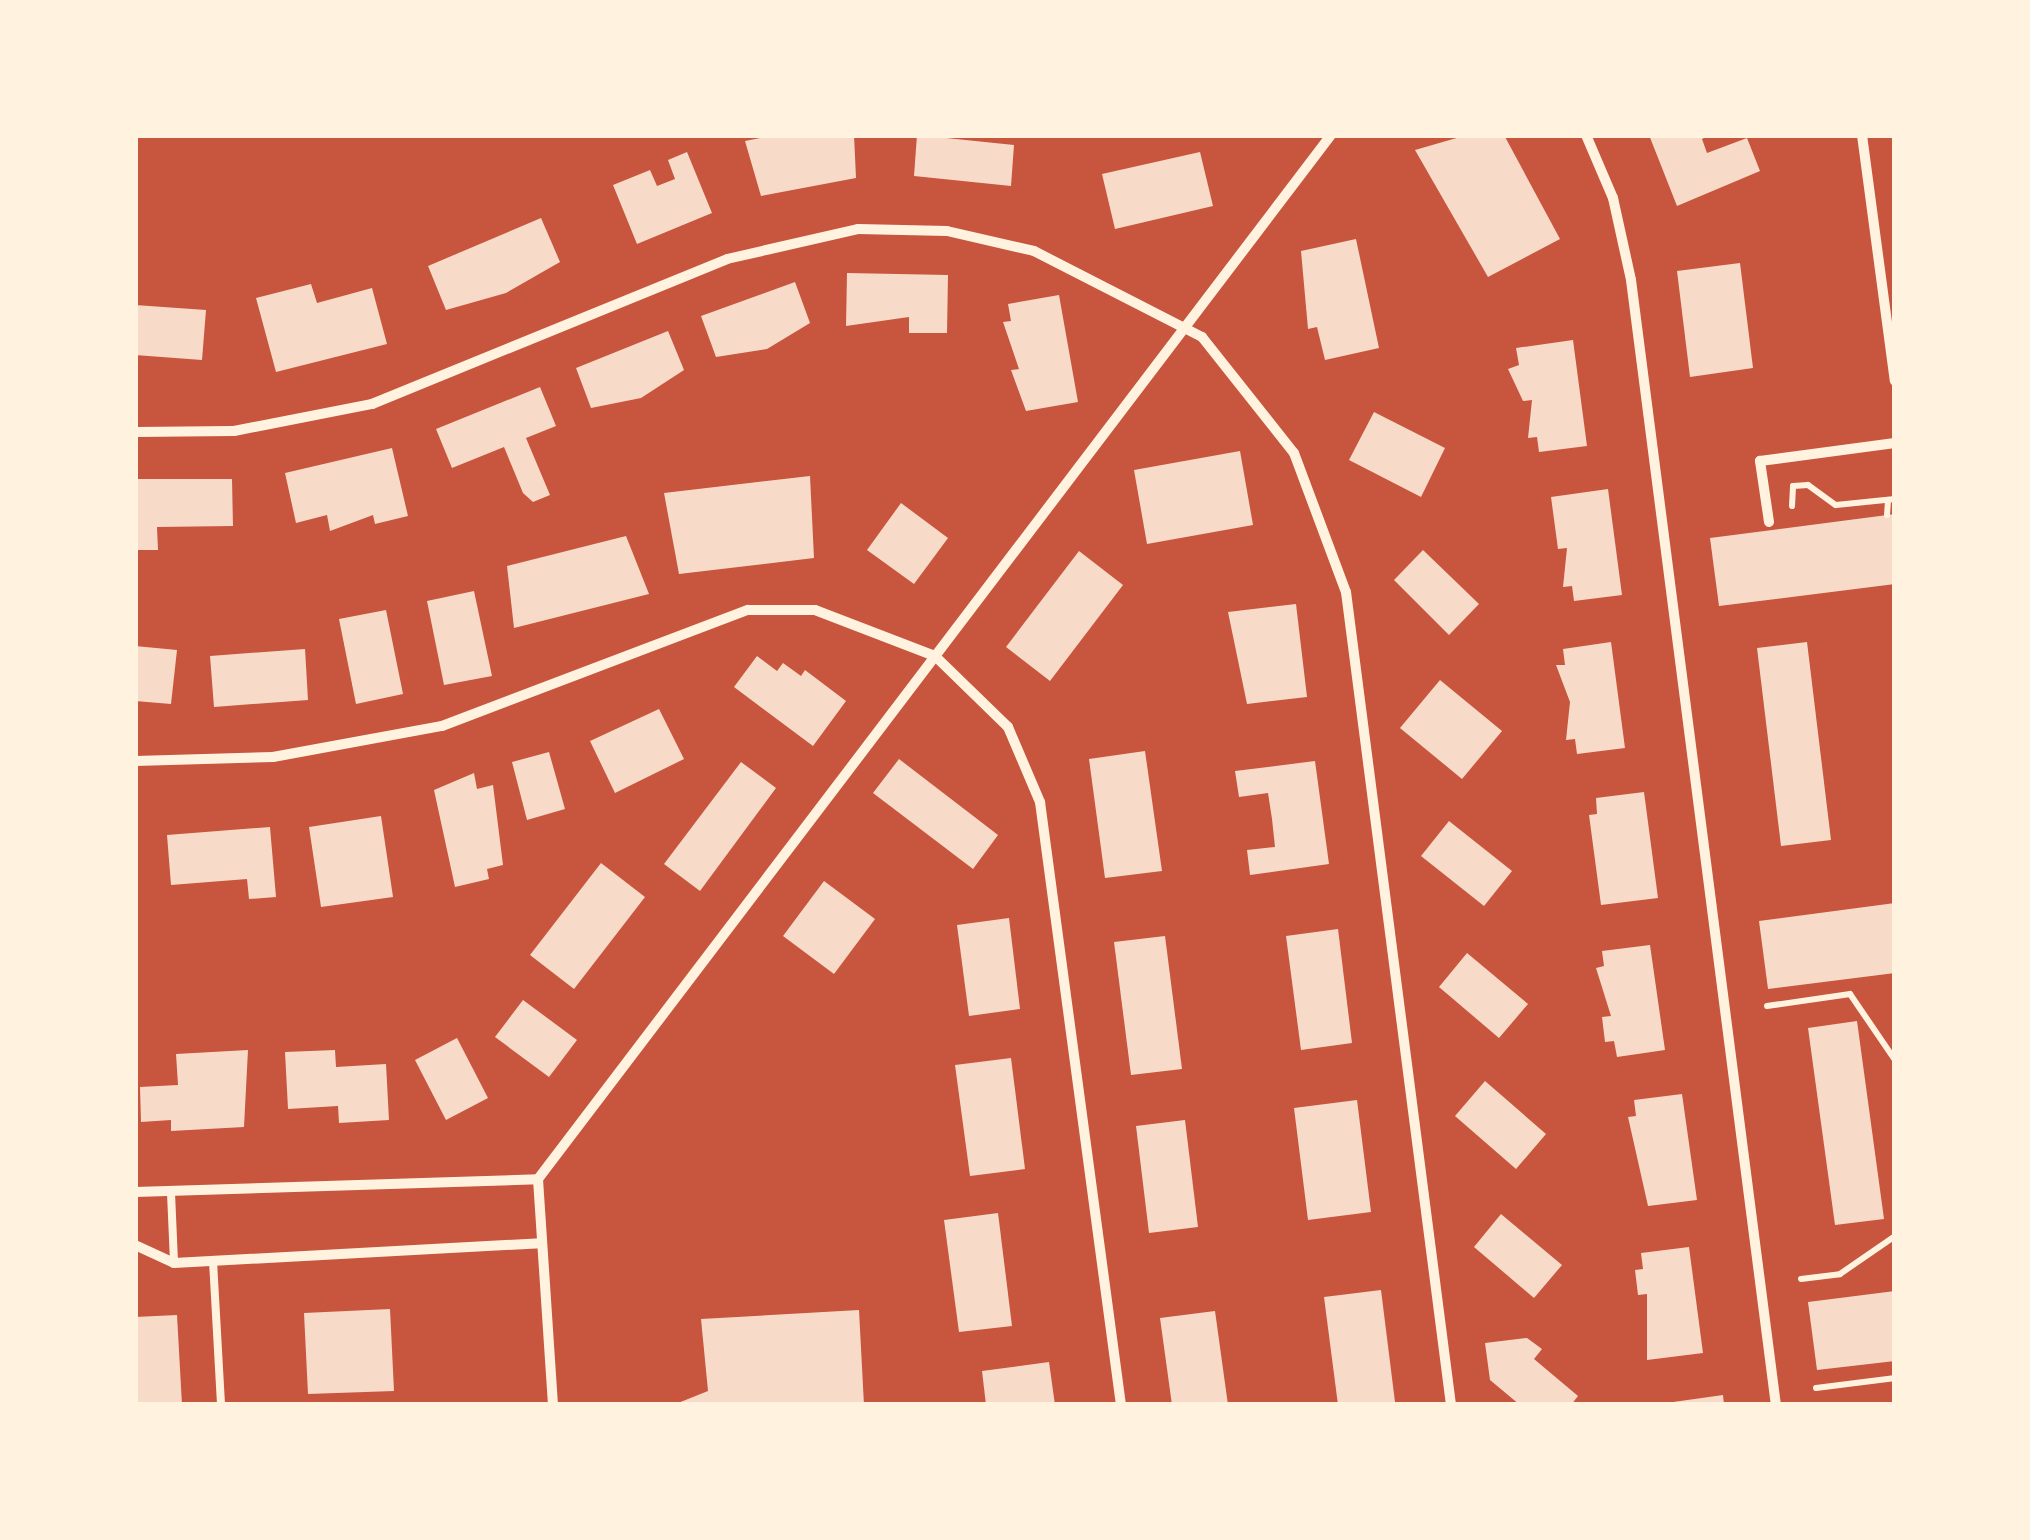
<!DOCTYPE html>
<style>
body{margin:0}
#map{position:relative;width:2030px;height:1540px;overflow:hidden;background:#c8553d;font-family:"PT Sans",sans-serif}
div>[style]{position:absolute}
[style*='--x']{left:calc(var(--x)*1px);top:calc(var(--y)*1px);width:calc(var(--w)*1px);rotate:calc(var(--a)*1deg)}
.building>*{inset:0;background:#f7dbc8}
.path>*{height:6px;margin:-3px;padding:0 3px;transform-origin:3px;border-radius:3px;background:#fff3e0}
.service>*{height:8px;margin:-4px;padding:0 4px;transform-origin:4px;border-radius:4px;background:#fff3e0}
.minor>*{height:10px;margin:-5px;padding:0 5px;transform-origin:5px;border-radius:5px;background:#fff3e0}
span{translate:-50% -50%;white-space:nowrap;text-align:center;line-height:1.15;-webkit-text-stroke:8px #fff3e0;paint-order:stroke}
.frame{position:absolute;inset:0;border:138px solid #fff3e0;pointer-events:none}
</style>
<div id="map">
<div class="building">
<i style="clip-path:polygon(776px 135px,854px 135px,856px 178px,761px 196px,745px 141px)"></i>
<i style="clip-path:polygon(917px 135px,1014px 145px,1011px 186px,914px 176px)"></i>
<i style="clip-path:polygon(1467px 135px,1504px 135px,1560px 239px,1488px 277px,1415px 150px)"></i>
<i style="clip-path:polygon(1649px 135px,1710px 135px,1702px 139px,1707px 153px,1747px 138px,1760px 171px,1677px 206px)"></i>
<i style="clip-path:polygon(687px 152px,712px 213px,637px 244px,613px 185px,650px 170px,657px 186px,675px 179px,668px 160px)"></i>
<i style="clip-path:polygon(1200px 152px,1213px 206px,1115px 229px,1102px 174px)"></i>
<i style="clip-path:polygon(541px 218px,560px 262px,506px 293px,446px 310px,428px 266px)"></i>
<i style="clip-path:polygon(1356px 239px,1379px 348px,1325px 360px,1317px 327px,1308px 329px,1301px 251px)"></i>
<i style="clip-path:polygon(1740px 263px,1753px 368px,1690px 377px,1677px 271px)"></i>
<i style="clip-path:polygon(847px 273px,948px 275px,947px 333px,909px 333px,909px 317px,846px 326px)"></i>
<i style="clip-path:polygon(795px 282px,810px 323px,767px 349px,716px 357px,701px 316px)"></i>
<i style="clip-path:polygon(311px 284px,317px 303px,372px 288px,387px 344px,276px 372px,256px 298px)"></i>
<i style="clip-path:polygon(1059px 295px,1078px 402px,1026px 411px,1011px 370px,1019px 369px,1003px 322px,1011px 321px,1008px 304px)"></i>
<i style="clip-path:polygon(135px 305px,206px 310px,202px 360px,135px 355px)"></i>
<i style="clip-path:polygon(668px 331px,684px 370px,641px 398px,591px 408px,576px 368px)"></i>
<i style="clip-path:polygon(1573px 340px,1587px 446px,1539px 452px,1537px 437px,1528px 438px,1532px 400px,1523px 401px,1508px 369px,1519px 365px,1516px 348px)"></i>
<i style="clip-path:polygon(540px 387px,556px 426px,526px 438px,550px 495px,533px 502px,523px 493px,504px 447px,452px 468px,436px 429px)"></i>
<i style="clip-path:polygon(1374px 412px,1445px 448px,1421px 497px,1349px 460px)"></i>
<i style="clip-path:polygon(392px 448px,408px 516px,375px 524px,373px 515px,330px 531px,327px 515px,296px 523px,285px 473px)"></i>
<i style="clip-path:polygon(1240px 451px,1253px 525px,1147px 544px,1134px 470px)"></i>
<i style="clip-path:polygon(810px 476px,814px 558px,679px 574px,664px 493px)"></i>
<i style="clip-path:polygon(135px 479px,232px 479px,233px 526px,157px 527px,158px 550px,135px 550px)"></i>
<i style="clip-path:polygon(1608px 489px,1622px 595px,1574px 601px,1572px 586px,1563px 587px,1567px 548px,1558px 549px,1551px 497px)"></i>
<i style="clip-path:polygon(901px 503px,948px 538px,914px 584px,867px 550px)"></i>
<i style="clip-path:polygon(1895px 514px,1895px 584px,1719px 606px,1710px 538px)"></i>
<i style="clip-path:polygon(626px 536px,649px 594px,514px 628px,507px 566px)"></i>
<i style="clip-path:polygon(1423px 550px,1479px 604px,1449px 635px,1394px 580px)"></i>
<i style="clip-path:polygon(1079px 551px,1123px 585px,1050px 681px,1006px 647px)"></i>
<i style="clip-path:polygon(474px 591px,492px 676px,444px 685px,427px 601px)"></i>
<i style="clip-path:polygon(1296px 604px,1307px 697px,1247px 704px,1228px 612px)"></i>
<i style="clip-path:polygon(386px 610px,403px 694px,356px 704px,339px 619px)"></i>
<i style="clip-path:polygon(1611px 642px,1625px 748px,1577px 754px,1575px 739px,1566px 740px,1570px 702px,1556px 665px,1565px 665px,1563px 649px)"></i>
<i style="clip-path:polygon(1807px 642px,1831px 840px,1781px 846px,1757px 648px)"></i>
<i style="clip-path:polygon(135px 646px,177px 650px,171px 704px,135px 701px)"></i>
<i style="clip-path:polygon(305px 649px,308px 700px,214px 707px,210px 656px)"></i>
<i style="clip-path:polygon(757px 656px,777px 671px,783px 663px,801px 676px,805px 670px,846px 701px,813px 746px,734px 687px)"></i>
<i style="clip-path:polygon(1440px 680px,1502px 731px,1462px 779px,1400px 728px)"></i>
<i style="clip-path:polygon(659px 709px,684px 759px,615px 793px,590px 741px)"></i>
<i style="clip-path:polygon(1145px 751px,1162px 871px,1105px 878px,1089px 759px)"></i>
<i style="clip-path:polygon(549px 752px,565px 809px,527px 820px,512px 762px)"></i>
<i style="clip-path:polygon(899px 759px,998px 835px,973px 869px,873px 793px)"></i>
<i style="clip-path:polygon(1315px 761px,1329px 864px,1250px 875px,1247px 850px,1275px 847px,1272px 819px,1268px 793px,1239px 797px,1235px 771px)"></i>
<i style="clip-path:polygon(741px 762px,776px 788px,700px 891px,664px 864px)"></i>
<i style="clip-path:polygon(474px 773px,477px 789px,493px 785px,503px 865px,487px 869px,489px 879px,455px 887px,434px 790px)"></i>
<i style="clip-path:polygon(1644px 792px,1658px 898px,1601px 905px,1589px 815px,1597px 814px,1596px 798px)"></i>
<i style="clip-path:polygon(381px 816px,393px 897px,321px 907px,309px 827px)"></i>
<i style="clip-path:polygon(1449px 821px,1512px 871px,1484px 906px,1421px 856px)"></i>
<i style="clip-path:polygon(270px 827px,276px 897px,249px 899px,247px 879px,171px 885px,167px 835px)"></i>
<i style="clip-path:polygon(601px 863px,645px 897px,574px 989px,530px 955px)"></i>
<i style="clip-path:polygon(824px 881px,875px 919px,834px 974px,783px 936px)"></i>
<i style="clip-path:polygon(1895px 903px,1895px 973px,1768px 989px,1759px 921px)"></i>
<i style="clip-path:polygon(1009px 918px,1020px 1009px,969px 1016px,957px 925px)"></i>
<i style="clip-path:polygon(1338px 929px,1352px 1043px,1301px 1050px,1286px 936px)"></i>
<i style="clip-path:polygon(1165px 936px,1182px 1069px,1131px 1075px,1114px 942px)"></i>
<i style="clip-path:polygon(1650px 945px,1665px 1050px,1617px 1057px,1614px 1041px,1605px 1042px,1602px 1017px,1611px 1016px,1596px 968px,1604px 966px,1602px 951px)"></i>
<i style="clip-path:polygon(1467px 953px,1528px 1004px,1499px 1038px,1439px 987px)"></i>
<i style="clip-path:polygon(523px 1000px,577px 1040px,549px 1077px,495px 1037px)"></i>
<i style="clip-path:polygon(1857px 1021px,1884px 1219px,1835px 1225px,1808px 1028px)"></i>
<i style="clip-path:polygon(457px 1038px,488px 1098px,446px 1120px,415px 1060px)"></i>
<i style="clip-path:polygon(248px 1050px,244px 1127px,171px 1131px,171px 1120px,141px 1122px,140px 1087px,178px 1085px,176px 1054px)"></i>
<i style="clip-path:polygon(335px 1050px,336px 1067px,386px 1064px,389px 1120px,339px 1123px,338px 1106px,288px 1109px,285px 1052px)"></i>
<i style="clip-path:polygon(1011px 1058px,1025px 1169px,970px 1176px,955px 1065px)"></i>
<i style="clip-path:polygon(1485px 1081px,1546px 1134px,1516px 1169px,1455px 1116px)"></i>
<i style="clip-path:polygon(1682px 1094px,1697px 1200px,1648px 1206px,1628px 1117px,1636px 1116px,1634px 1100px)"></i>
<i style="clip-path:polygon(1357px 1100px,1371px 1212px,1308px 1220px,1294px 1108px)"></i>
<i style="clip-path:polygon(1185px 1120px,1198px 1227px,1149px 1233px,1136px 1126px)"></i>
<i style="clip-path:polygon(998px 1213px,1012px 1326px,959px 1332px,944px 1220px)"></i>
<i style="clip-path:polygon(1501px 1214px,1562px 1265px,1534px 1298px,1474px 1247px)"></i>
<i style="clip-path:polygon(1689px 1247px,1703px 1353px,1647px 1360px,1647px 1294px,1638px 1295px,1635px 1270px,1643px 1269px,1641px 1253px)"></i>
<i style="clip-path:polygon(1381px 1290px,1395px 1402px,1338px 1405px,1324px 1297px)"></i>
<i style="clip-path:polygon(1895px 1291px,1895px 1361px,1817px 1370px,1808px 1302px)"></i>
<i style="clip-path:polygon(390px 1309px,394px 1391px,308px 1394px,304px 1313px)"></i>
<i style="clip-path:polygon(859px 1310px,864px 1405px,673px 1405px,708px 1391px,701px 1319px)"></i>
<i style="clip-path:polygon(1215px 1311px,1228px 1405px,1172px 1405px,1160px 1318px)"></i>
<i style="clip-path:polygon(177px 1315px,182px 1405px,135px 1405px,135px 1317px)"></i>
<i style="clip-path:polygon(1527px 1338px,1542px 1349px,1534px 1359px,1578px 1396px,1571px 1405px,1520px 1405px,1490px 1380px,1485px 1343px)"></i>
<i style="clip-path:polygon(1049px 1362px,1055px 1405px,986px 1405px,982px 1371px)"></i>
<i style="clip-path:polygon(1723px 1395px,1724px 1405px,1666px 1405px,1666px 1403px)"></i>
</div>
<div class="path">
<i style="--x:1792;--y:506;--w:20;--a:-87"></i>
<i style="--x:1793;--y:486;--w:15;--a:-4"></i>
<i style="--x:1808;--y:485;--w:34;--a:36"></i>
<i style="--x:1836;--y:505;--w:59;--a:-5.8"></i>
<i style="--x:1887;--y:515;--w:15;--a:-86"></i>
<i style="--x:1767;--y:1006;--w:84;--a:-8.2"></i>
<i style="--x:1850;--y:994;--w:80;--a:55.7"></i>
<i style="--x:1801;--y:1279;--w:39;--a:-7"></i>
<i style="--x:1840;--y:1274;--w:67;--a:-34.6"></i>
<i style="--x:1816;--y:1388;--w:80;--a:-7.2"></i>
</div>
<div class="service">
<i style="--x:171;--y:1193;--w:70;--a:87.5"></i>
<i style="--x:213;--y:1261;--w:144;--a:86.8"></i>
</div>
<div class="minor">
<i style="--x:1586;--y:135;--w:69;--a:66.8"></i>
<i style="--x:1613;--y:198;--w:84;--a:77.6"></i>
<i style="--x:1631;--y:280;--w:1134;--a:82.66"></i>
<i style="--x:1862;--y:135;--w:248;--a:82.4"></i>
<i style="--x:135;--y:432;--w:99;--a:-0.6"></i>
<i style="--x:234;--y:431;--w:141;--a:-11.1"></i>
<i style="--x:372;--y:404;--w:383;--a:-22.2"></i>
<i style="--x:727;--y:259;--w:134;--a:-12.9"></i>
<i style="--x:858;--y:229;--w:89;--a:1.3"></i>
<i style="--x:947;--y:231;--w:89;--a:12.9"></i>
<i style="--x:1034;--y:251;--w:189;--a:27.1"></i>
<i style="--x:1202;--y:337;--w:148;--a:51.6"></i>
<i style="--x:1294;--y:453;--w:148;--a:69.5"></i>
<i style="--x:1346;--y:592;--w:820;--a:82.64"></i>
<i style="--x:1769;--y:522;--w:62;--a:-98.4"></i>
<i style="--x:1760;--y:461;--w:136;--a:-7.6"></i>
<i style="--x:135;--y:761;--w:138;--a:-1.7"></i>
<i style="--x:273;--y:757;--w:172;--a:-10.4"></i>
<i style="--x:442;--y:726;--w:327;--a:-20.8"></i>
<i style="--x:748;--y:610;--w:67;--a:0"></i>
<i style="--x:815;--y:610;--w:129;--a:21"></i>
<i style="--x:935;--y:656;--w:102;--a:44.2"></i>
<i style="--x:1008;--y:727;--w:82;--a:66.9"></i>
<i style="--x:1040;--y:802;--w:608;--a:82.35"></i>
<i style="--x:135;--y:1192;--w:403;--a:-1.8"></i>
<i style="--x:135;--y:1245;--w:43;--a:24.8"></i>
<i style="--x:174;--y:1263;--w:367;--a:-3.1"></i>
<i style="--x:553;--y:1405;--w:226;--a:-93.8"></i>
<i style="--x:538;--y:1179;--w:1311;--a:-52.78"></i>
</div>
<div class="frame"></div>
</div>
